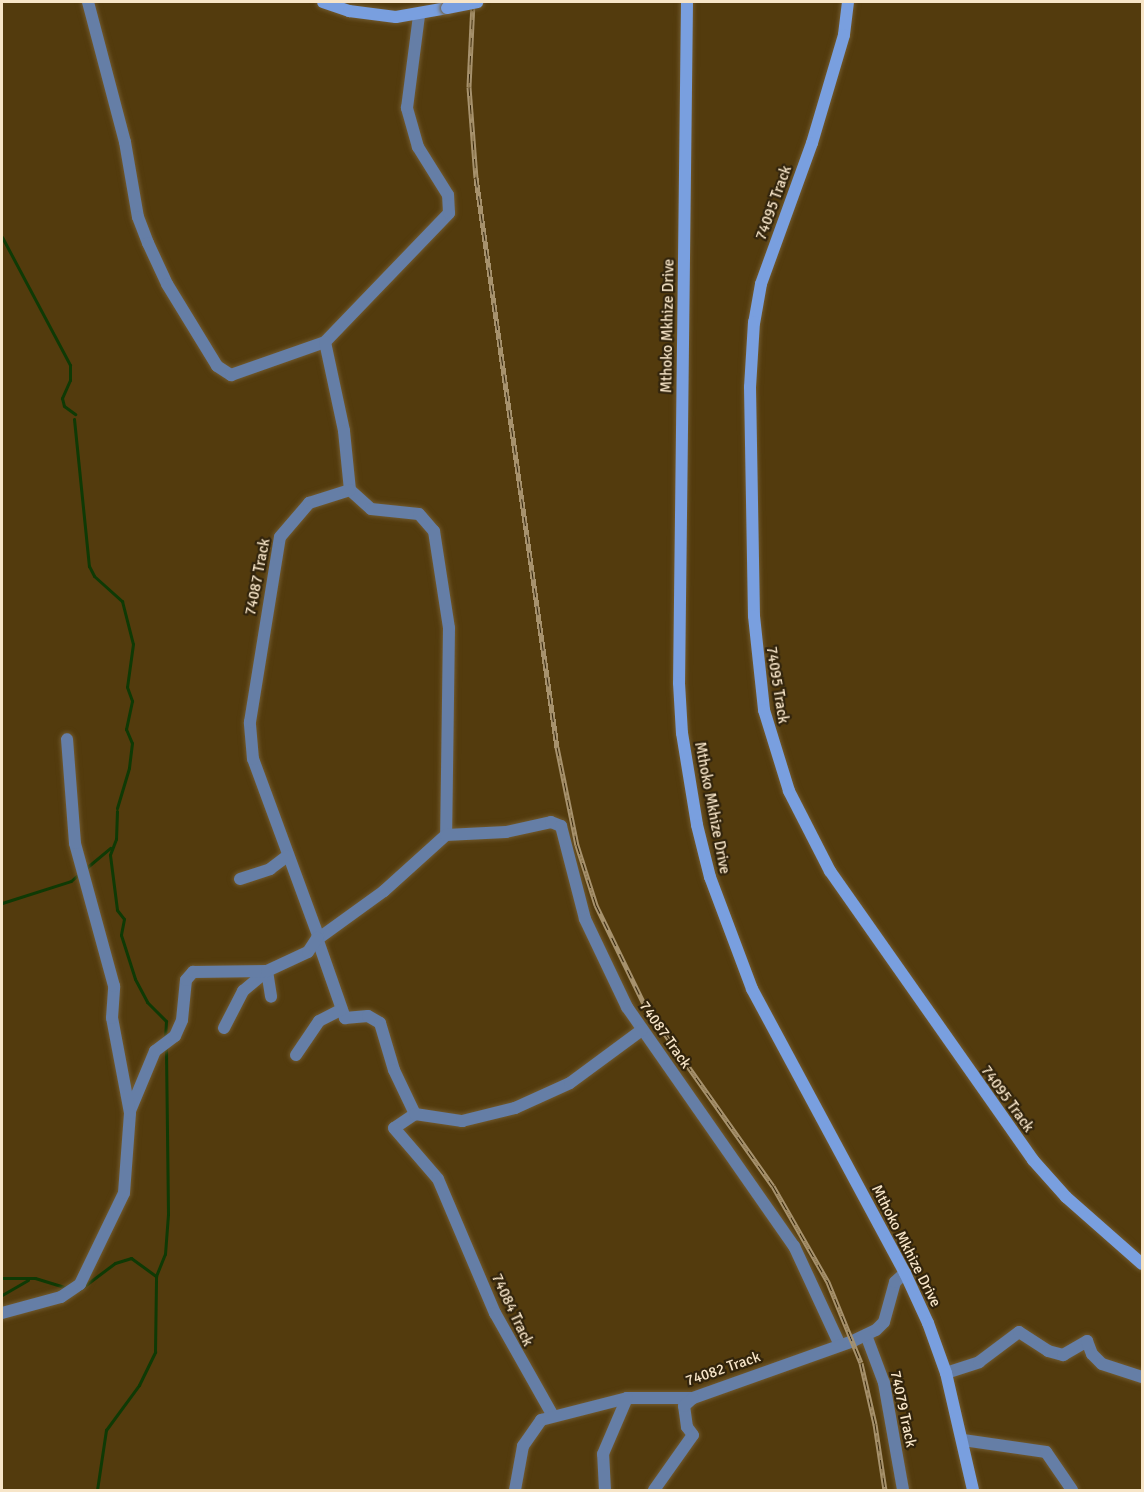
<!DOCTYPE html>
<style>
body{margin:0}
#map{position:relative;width:1144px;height:1492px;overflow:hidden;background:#533b0d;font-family:Signika,sans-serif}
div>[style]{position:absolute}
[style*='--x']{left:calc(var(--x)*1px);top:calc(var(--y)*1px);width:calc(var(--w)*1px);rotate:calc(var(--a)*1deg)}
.stream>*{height:3px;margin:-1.5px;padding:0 1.5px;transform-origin:1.5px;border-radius:1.5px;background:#0f3a05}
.roads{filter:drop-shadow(0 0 2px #715a2f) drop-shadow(0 0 2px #715a2f)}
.street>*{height:12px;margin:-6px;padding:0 6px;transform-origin:6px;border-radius:6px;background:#657ea6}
.secondary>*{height:12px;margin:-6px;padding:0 6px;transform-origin:6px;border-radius:6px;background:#799fdf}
.rail>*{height:5px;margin-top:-2.5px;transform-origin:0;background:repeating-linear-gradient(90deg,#32240c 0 9px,#a7926d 0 18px);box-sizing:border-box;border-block:2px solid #a7926d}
.bridges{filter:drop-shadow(0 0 2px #715a2f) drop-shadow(0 0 2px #715a2f)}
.secondary-bridge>*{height:12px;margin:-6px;padding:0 6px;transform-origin:6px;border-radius:6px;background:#799fdf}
span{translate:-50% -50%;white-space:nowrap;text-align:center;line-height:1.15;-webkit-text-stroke:4.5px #32240c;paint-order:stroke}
.street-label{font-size:15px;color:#f7e5c8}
.frame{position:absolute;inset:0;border:3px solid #f7e5c8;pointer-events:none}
</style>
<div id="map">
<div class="stream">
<i style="--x:2;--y:237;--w:145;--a:62"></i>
<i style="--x:70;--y:365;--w:15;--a:90"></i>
<i style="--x:70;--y:380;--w:20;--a:114"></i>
<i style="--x:62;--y:398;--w:8;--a:76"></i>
<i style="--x:64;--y:406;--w:14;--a:36"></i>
<i style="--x:74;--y:419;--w:148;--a:84.2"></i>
<i style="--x:89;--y:566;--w:11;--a:63"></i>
<i style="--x:94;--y:576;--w:38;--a:42"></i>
<i style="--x:122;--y:601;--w:44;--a:75.7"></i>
<i style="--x:133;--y:644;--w:43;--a:97.9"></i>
<i style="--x:127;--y:687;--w:15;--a:70"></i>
<i style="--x:132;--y:701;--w:29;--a:102"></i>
<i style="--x:126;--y:729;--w:15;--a:67"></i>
<i style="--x:132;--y:743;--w:25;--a:97"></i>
<i style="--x:129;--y:768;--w:42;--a:106.7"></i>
<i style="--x:117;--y:811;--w:28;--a:92"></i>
<i style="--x:116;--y:839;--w:17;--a:111"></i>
<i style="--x:110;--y:855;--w:55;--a:82.7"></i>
<i style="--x:117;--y:910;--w:11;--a:52"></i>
<i style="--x:124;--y:919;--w:16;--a:101"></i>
<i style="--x:121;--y:935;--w:46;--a:72.3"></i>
<i style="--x:135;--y:979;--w:26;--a:62"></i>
<i style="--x:147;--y:1002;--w:27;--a:45"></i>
<i style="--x:166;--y:1021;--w:17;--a:93"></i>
<i style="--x:85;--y:869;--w:33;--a:-40"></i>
<i style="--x:2;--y:903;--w:72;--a:-17.7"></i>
<i style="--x:71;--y:881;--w:12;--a:-42"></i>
<i style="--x:2;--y:1278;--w:33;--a:0"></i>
<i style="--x:35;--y:1278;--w:34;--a:17"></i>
<i style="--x:79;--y:1290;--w:45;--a:-36.9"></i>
<i style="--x:115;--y:1263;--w:17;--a:-17"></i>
<i style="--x:131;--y:1258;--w:31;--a:36"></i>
<i style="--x:2;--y:1295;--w:30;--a:-30"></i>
<i style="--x:97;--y:1490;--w:61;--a:-81.5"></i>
<i style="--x:106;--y:1430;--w:56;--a:-53.7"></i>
<i style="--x:139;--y:1385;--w:37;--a:-64"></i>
<i style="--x:155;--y:1352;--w:76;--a:-89.2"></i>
<i style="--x:156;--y:1276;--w:24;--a:-68"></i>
<i style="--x:165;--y:1254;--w:40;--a:-85.7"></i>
<i style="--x:168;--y:1214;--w:165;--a:-90.7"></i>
</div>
<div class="roads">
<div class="street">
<i style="--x:88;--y:2;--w:145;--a:75.2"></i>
<i style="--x:125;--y:142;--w:76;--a:80.2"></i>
<i style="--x:138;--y:217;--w:28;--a:69"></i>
<i style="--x:148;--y:243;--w:45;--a:65.1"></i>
<i style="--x:167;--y:284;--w:96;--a:58.6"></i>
<i style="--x:217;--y:366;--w:17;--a:33"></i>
<i style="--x:231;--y:375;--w:100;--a:-19.3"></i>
<i style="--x:325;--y:342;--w:179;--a:-46.1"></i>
<i style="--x:449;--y:213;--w:18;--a:-93"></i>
<i style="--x:448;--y:195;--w:57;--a:-122"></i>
<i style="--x:418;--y:147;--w:41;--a:-105.8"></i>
<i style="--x:407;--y:108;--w:94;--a:-82.6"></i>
<i style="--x:325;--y:342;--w:91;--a:77.9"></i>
<i style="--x:344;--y:431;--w:59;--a:84.2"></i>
<i style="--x:350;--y:490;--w:28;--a:42"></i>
<i style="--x:371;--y:509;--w:48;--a:5.9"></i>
<i style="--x:419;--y:514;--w:23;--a:49"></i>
<i style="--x:434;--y:531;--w:98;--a:81.2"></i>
<i style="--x:449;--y:628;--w:207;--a:90.8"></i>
<i style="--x:446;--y:835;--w:84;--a:137.9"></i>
<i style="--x:384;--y:891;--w:80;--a:144.1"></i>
<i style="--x:319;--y:938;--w:191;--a:-110.2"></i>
<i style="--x:253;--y:759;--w:37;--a:-95"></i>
<i style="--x:250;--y:722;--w:187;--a:-80.8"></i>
<i style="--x:280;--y:537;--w:45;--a:-49.5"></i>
<i style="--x:309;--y:503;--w:43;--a:-17.6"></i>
<i style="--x:446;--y:835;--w:60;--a:-2.9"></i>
<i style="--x:506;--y:832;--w:46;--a:-12.5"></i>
<i style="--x:551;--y:822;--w:11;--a:22"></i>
<i style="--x:561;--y:826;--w:96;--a:75.5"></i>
<i style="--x:585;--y:919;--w:98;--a:64.5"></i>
<i style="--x:627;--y:1007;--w:292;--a:55.1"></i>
<i style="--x:794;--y:1246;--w:109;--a:65.1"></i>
<i style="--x:240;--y:879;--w:32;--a:-18"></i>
<i style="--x:270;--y:869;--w:21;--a:-37"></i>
<i style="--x:317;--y:938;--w:85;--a:70.7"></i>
<i style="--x:345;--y:1018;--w:23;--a:-5"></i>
<i style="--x:368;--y:1016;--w:14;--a:30"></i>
<i style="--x:380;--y:1023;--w:49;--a:73.4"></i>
<i style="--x:394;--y:1070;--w:49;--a:64.5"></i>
<i style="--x:415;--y:1114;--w:25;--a:146"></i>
<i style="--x:394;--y:1128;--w:67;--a:49.2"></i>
<i style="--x:438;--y:1179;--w:146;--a:67"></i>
<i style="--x:495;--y:1313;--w:118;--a:60.6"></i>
<i style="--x:267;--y:971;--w:26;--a:81"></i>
<i style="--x:224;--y:1028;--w:42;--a:-62.8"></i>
<i style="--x:243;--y:991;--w:31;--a:-40"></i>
<i style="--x:296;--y:1055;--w:41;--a:-55.9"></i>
<i style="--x:319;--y:1021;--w:25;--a:-27"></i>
<i style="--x:130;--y:1111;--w:65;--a:-67.4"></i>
<i style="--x:155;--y:1051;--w:25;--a:-37"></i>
<i style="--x:175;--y:1036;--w:17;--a:-66"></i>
<i style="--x:182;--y:1020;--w:40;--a:-84.3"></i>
<i style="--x:186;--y:980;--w:11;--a:-49"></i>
<i style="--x:193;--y:972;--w:74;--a:-0.8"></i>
<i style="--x:267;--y:971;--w:45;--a:-24.9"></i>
<i style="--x:308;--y:952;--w:17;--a:-57"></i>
<i style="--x:415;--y:1114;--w:48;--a:8.5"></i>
<i style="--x:462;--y:1121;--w:55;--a:-13.8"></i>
<i style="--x:515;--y:1108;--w:60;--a:-24.4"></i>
<i style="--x:570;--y:1083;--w:89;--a:-36.4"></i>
<i style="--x:2;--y:1313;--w:61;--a:-15.2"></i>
<i style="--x:61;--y:1297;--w:23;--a:-34"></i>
<i style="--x:80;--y:1284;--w:101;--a:-64.2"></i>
<i style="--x:124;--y:1193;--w:80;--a:-85.7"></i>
<i style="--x:130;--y:1113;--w:97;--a:-100.7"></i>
<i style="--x:112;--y:1018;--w:32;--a:-86"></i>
<i style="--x:114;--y:986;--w:148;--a:-105.3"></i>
<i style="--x:75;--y:843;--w:104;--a:-94.4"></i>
<i style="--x:866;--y:1335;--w:51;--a:69.4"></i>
<i style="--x:884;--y:1383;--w:109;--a:79.9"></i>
<i style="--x:946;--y:1373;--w:35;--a:-18"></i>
<i style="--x:979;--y:1362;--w:50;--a:-36.9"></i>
<i style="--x:1019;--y:1332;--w:35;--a:33"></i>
<i style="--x:1048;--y:1351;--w:16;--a:15"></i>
<i style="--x:1063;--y:1355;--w:28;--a:-30"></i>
<i style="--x:1087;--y:1341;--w:14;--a:69"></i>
<i style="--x:1092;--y:1354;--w:14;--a:45"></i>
<i style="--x:1102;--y:1364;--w:42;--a:18"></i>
<i style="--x:963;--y:1440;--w:84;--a:8.2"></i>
<i style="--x:1046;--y:1452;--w:46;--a:55.6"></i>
<i style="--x:515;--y:1490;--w:45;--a:-79.7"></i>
<i style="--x:523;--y:1446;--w:32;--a:-55"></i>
<i style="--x:541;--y:1420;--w:89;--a:-14.3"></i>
<i style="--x:627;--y:1398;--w:66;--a:0"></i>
<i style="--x:693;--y:1398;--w:170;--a:-19.6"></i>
<i style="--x:853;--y:1341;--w:25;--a:-26"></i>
<i style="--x:876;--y:1330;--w:11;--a:-45"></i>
<i style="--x:884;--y:1322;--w:41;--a:-74.6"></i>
<i style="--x:895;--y:1282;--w:13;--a:-42"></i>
<i style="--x:605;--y:1490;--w:36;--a:-93"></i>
<i style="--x:603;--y:1454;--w:61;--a:-66.8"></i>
<i style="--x:654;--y:1490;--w:67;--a:-54.7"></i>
<i style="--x:693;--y:1435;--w:10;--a:-127"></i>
<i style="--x:687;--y:1427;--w:21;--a:-98"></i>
<i style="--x:684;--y:1406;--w:12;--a:-42"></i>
</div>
<div class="secondary">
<i style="--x:323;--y:2;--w:28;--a:19"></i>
<i style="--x:349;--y:11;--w:47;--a:7.3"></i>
<i style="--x:396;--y:17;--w:52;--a:-10"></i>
<i style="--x:687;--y:2;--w:681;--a:90.67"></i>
<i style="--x:679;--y:683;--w:50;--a:86.6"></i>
<i style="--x:682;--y:733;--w:93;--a:80.7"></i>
<i style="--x:697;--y:825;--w:54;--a:76"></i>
<i style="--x:710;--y:877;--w:120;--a:69.4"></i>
<i style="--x:752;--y:989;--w:323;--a:61.7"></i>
<i style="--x:905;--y:1273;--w:55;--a:65.3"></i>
<i style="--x:928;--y:1323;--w:53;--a:70.2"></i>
<i style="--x:946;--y:1373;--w:120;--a:77"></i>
<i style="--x:848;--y:2;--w:33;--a:97"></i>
<i style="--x:844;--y:35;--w:113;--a:106.5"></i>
<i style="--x:812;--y:143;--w:150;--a:109.9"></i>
<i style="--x:761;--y:284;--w:39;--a:100"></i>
<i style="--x:754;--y:322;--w:65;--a:93.5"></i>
<i style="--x:750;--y:387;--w:229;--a:89"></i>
<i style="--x:754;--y:616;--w:95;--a:83.9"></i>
<i style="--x:764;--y:710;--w:85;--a:72.8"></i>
<i style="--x:789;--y:791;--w:90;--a:62.9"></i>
<i style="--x:830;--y:871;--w:353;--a:54.9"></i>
<i style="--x:1033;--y:1160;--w:50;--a:48.3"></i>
<i style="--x:1066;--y:1197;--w:101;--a:41.4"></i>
</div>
</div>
<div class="rail">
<i style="--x:473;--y:2;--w:85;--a:92.7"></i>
<i style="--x:469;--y:87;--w:91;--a:85.6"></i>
<i style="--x:476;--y:178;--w:575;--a:81.9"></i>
<i style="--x:557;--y:747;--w:100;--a:78.5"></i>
<i style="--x:577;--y:845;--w:63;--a:72.4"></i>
<i style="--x:596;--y:905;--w:110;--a:64.1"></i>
<i style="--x:644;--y:1004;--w:223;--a:54.7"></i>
<i style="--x:773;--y:1186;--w:111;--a:60.2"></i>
<i style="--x:828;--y:1282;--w:87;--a:67.8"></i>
<i style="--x:861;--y:1363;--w:63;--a:77.1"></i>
<i style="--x:875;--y:1424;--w:67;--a:81.4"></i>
</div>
<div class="bridges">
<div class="secondary-bridge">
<i style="--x:447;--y:8;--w:31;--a:-11"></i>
</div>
</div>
<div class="street-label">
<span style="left:774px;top:203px;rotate:-70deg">74095 Track</span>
<span style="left:668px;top:326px;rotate:-89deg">Mthoko Mkhize Drive</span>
<span style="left:258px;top:577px;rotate:-79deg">74087 Track</span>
<span style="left:777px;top:685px;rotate:81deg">74095 Track</span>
<span style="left:712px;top:808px;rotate:79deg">Mthoko Mkhize Drive</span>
<span style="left:665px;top:1035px;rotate:55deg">74087 Track</span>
<span style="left:1007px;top:1099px;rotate:54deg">74095 Track</span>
<span style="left:906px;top:1246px;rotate:63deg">Mthoko Mkhize Drive</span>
<span style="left:512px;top:1310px;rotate:65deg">74084 Track</span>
<span style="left:723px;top:1369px;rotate:-19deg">74082 Track</span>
<span style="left:903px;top:1409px;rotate:78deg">74079 Track</span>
</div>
<div class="frame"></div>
</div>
